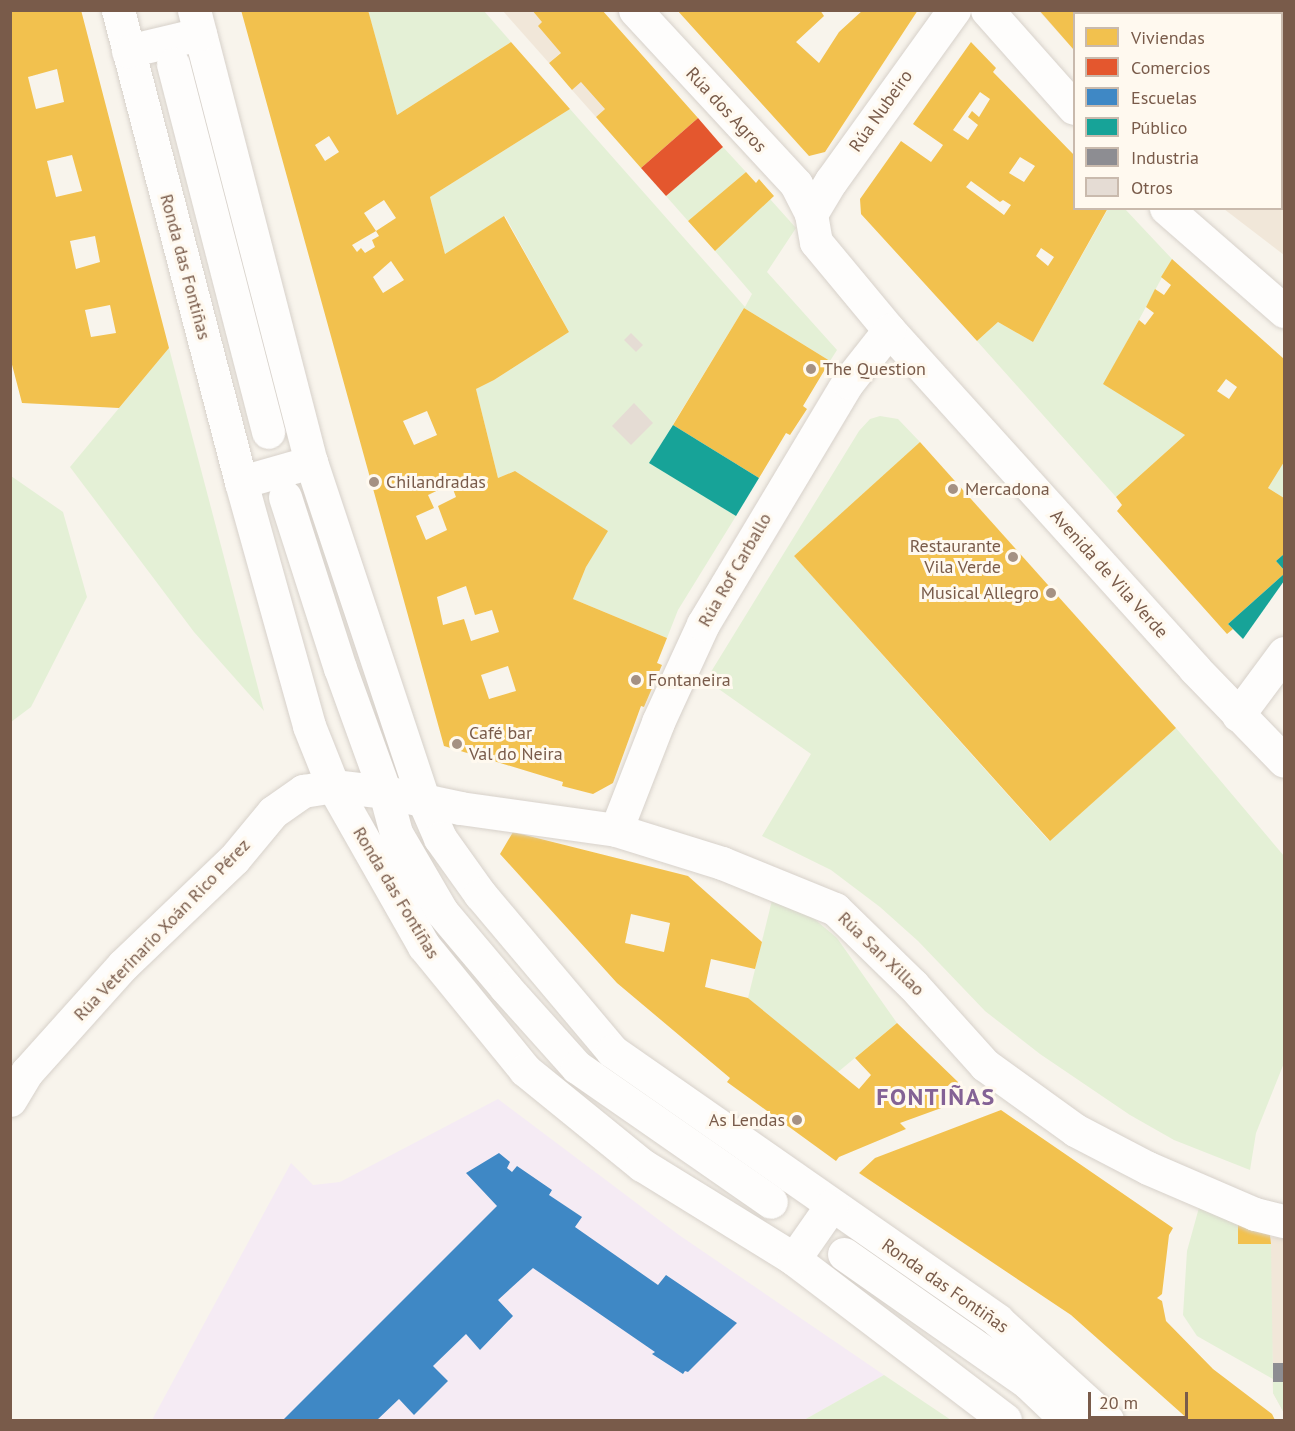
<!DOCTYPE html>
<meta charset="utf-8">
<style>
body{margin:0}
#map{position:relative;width:1295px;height:1431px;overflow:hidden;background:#f8f4ec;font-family:"PT Sans",sans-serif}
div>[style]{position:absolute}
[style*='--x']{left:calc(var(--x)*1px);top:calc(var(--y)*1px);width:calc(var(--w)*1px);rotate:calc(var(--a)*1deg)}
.residential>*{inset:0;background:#f1e7d9}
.education>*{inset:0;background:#f5ebf4}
.green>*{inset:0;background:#e4f0d6}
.homes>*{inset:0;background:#f2c14e}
.shops>*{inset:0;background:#e4572e}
.schools>*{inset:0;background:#3f88c5}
.public>*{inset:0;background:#17a398}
.industry>*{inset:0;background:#8d8d92}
.building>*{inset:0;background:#e5dcd4}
.roads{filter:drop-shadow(0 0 2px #d7d1ca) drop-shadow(0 0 2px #d7d1ca)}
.minor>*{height:33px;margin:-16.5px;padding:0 16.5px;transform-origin:16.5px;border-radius:16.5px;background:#fefdfc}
.dots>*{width:16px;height:16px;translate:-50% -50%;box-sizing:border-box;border:3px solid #fff9ef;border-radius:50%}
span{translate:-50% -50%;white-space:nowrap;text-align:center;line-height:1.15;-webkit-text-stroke:6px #fff9ef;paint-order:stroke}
.street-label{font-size:18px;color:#795b4a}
.poi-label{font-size:18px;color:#795b4a}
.left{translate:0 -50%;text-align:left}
.right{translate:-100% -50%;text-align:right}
.district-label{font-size:24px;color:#846295;font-weight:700;letter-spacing:1.5px}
.frame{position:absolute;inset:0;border:12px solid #795b4a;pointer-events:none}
.legend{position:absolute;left:1073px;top:12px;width:210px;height:198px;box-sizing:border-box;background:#fff9ef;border:2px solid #c9baad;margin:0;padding:8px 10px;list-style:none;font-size:18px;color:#795b4a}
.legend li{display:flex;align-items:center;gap:12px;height:30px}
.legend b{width:30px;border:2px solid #c9baad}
.scale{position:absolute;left:1088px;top:1392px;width:100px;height:27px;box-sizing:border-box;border:3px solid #795b4a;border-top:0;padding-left:8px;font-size:18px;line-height:21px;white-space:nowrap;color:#795b4a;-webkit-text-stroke:4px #fff9ef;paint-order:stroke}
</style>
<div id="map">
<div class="residential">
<i style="clip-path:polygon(602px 10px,605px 14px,549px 63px,503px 11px)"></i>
<i style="clip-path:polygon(1039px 11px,1284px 11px,1284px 255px,1224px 209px,1282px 208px,1282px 14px,1074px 14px,1074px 50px)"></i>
<i style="clip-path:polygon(628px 40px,652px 67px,596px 117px,572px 90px)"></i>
<i style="clip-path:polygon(1270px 1237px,1284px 1239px,1284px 1413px,1273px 1393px)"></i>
</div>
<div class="education">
<i style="clip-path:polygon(498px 1099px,679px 1235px,884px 1375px,804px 1420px,152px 1420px,291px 1163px,313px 1185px,340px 1182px)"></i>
</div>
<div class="green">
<i style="clip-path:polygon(368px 11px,484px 11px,511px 42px,397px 115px)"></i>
<i style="clip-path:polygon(570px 109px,745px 307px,752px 294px,715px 251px,770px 199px,796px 228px,767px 272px,837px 350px,830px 361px,744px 308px,650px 462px,736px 516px,678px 610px,667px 638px,573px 599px,586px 567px,607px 531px,515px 471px,498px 478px,476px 389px,494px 380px,569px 332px,505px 216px,445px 254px,430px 197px)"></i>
<i style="clip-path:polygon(723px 147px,746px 172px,688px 221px,666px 196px)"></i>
<i style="clip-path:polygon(1108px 209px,1125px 209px,1172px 259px,1104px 384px,1185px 435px,1116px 497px,977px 341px,998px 322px,1033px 342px)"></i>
<i style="clip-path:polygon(169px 348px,225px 561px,264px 711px,194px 632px,70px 467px)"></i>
<i style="clip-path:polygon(880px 416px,898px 419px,920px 442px,794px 556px,1049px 841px,1176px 728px,1284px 856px,1284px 1063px,1256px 1133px,1250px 1170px,1174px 1140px,1130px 1115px,1040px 1054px,985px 1011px,918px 941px,880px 907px,831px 870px,762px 836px,811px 754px,706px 680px,859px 431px,870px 419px)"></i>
<i style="clip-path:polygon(1284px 462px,1284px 498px,1268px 488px)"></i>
<i style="clip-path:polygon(11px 476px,63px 512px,87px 597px,31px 707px,11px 722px)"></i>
<i style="clip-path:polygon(774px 892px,812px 917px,837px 938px,897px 1023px,838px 1072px,748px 998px)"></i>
<i style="clip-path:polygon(1200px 1204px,1238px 1218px,1238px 1244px,1271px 1244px,1273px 1379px,1197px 1336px,1183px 1315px,1187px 1251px)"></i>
<i style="clip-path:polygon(884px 1375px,951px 1420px,804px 1420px)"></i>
<i style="clip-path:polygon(1273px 1382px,1284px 1382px,1284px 1413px,1273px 1393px)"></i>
</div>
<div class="homes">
<i style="clip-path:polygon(evenodd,10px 10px,81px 10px,169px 348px,119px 408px,22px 403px,10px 357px,10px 10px,57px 69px,64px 102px,36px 109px,28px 77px,57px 69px,10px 10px,72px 155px,82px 191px,56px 197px,47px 161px,72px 155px,10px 10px,95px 236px,100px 262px,76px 269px,70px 241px,95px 236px,10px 10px,110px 305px,116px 333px,91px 337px,85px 310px,110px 305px)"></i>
<i style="clip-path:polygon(evenodd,241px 10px,368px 10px,397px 115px,511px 42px,570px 109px,430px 197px,445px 254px,504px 216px,569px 332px,494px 380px,476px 389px,498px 478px,515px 471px,608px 531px,586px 567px,573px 599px,667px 638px,657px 663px,662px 665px,644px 707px,641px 706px,613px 783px,593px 794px,562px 786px,563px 782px,444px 746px,241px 10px,329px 136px,339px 152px,325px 161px,315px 145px,329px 136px,241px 10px,384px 200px,396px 218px,376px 231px,379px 236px,372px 240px,375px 247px,365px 253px,361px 248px,357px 252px,352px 245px,376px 231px,364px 213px,384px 200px,241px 10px,391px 261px,404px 280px,383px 293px,373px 277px,391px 261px,241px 10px,427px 411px,437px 435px,414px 445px,403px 421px,427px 411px,241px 10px,451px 484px,456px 497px,438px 506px,447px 530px,426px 540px,416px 516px,434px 508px,428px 495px,451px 484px,241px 10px,466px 586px,475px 615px,492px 610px,499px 632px,471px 641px,464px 619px,443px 625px,437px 597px,466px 586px,241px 10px,508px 666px,516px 691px,489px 699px,481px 675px,508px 666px)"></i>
<i style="clip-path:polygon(532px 10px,602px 10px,698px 118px,641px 168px,596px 117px,605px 109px,581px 82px,572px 90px,549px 63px,561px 53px,538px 26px,542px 22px)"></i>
<i style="clip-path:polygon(677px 10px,820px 10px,824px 16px,796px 42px,819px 63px,839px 32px,863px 10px,918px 10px,825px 152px,809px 156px)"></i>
<i style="clip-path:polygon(1039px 10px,1284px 10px,1284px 128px,1282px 132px,1282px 14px,1074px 14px,1074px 50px)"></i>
<i style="clip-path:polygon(evenodd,971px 42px,996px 68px,993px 72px,1074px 155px,1074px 208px,1108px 208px,1033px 342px,998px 322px,977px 341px,861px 214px,860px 199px,901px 141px,931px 162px,941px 148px,943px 145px,913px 124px,971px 42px,980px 92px,990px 99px,979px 117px,972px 111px,968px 117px,978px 125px,968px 140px,953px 130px,980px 92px,971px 42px,1020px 157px,1035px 166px,1024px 182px,1009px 173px,1020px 157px,971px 42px,971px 181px,1000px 202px,1003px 200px,1011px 205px,1004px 215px,966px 187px,971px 181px,971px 42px,1041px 248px,1054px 257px,1048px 266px,1036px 256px,1041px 248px)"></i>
<i style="clip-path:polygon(746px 172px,756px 183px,759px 179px,774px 196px,715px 251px,688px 221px)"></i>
<i style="clip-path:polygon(evenodd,1172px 259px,1284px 359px,1284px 462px,1268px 488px,1284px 498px,1284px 554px,1276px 561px,1284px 570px,1284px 574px,1228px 624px,1233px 629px,1227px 634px,1117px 511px,1122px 505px,1116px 497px,1185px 435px,1103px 384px,1139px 320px,1145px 325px,1154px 313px,1146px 307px,1155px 289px,1164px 295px,1171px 285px,1161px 277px,1172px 259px,1226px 379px,1237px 387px,1229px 399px,1217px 391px,1226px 379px)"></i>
<i style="clip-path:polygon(744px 308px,830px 361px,803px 406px,807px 409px,790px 435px,786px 433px,759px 478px,673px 425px)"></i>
<i style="clip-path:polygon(920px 442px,1176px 728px,1050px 841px,794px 556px)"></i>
<i style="clip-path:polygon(evenodd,513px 832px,688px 876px,762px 942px,755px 969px,711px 959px,705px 987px,748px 998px,859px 1089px,871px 1075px,855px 1058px,897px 1023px,958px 1082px,955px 1103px,900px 1123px,906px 1129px,839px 1157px,836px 1161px,727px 1082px,730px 1078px,617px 983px,500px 854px,513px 832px,631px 914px,670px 923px,664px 952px,625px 943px,631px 914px)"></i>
<i style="clip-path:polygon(1001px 1110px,1173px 1228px,1169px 1235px,1162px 1294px,1157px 1298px,1162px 1301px,1166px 1321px,1213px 1369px,1272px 1414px,1275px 1420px,1189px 1420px,1071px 1315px,859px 1173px,875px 1158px)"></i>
<i style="clip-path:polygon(1238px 1218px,1268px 1218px,1271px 1244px,1238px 1244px)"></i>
</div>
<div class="shops">
<i style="clip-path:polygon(698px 118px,723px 147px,666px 196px,641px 168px)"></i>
</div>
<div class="schools">
<i style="clip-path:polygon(499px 1153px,510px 1162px,507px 1168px,512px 1172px,517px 1166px,552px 1190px,549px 1195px,582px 1217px,575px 1227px,658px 1285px,666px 1275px,737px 1323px,688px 1372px,685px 1371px,683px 1374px,652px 1354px,655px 1352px,533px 1268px,498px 1300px,513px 1316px,480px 1350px,466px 1334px,433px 1366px,448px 1381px,414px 1415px,399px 1399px,377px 1420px,283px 1420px,497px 1206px,466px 1173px)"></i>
</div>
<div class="public">
<i style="clip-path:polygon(673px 425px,759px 478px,736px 516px,649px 463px)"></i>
<i style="clip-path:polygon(1284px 554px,1284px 570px,1276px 561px)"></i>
<i style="clip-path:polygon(1284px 574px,1284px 581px,1243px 639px,1228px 624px)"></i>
</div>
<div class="industry">
<i style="clip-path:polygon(1273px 1363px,1284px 1363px,1284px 1382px,1273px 1382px)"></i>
</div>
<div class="building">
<i style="clip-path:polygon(631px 333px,643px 345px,636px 352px,624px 340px)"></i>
<i style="clip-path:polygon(634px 403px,653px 423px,631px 445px,612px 426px)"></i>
</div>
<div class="roads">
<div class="minor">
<i style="--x:118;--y:10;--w:488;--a:75.4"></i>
<i style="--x:241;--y:482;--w:253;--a:74.4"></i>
<i style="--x:309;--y:726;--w:65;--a:68.2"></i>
<i style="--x:333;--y:786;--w:184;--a:60.4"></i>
<i style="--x:424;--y:946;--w:160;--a:50.8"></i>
<i style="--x:525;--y:1070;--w:151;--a:39.1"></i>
<i style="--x:642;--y:1165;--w:179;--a:31.7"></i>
<i style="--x:794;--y:1259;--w:265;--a:37.3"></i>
<i style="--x:194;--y:10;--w:467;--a:75.5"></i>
<i style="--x:311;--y:462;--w:355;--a:71.6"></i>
<i style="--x:423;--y:799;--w:43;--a:66.4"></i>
<i style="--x:440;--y:838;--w:69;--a:54.5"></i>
<i style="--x:480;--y:894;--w:205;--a:49.9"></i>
<i style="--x:612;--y:1051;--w:470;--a:34.9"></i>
<i style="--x:997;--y:1320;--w:149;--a:42.3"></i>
<i style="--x:635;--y:10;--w:237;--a:47.2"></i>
<i style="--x:796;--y:184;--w:34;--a:63"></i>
<i style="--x:811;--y:214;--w:28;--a:80"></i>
<i style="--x:816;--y:242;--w:114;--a:50.3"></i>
<i style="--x:889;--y:330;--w:455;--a:47.9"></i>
<i style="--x:1194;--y:668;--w:129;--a:45.9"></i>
<i style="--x:987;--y:10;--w:131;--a:48.4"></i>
<i style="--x:128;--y:51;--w:74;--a:-13.3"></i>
<i style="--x:173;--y:64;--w:380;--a:75.5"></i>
<i style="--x:1166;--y:208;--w:157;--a:41.1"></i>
<i style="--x:811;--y:214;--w:39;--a:-59"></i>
<i style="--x:831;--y:181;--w:211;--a:-54.3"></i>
<i style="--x:241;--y:482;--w:73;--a:-15.9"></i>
<i style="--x:285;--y:497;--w:180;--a:72.2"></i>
<i style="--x:340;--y:668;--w:132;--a:70.1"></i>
<i style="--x:385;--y:792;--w:42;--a:75"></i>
<i style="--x:396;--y:833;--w:91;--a:59.8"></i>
<i style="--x:442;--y:912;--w:99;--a:49.9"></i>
<i style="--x:506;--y:988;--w:106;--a:48.1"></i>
<i style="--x:577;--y:1067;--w:236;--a:34.8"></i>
<i style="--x:1238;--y:715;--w:77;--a:-53.4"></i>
<i style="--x:616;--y:830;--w:116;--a:-68.7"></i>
<i style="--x:658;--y:722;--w:108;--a:-65.3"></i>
<i style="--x:703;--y:624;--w:282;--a:-59.1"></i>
<i style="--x:848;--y:382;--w:66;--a:-51.7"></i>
<i style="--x:10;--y:1100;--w:33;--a:-59"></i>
<i style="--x:27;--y:1072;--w:144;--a:-48.1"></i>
<i style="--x:123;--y:965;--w:153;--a:-43.7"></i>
<i style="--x:234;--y:859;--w:61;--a:-50.3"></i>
<i style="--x:273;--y:812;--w:37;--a:-35"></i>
<i style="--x:303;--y:791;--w:30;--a:-9"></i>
<i style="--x:333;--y:786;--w:52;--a:6.6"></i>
<i style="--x:385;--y:792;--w:77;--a:12"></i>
<i style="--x:460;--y:808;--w:158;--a:8"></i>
<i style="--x:616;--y:830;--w:111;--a:17.3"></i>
<i style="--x:722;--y:863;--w:122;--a:22.2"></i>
<i style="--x:835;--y:909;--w:109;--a:44.3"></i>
<i style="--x:913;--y:985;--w:108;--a:48"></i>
<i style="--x:985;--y:1065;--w:111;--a:35.8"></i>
<i style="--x:1075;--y:1130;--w:82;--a:27.5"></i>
<i style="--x:1148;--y:1168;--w:116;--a:23.3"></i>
<i style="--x:1255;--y:1214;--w:30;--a:14"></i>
<i style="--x:844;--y:1254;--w:225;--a:35"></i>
<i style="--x:1028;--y:1383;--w:54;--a:43.5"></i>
<i style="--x:794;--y:1259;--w:65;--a:-55.1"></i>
</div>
</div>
<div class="dots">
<i style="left:811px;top:369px;background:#a59183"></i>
<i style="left:374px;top:482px;background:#a59183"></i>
<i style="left:953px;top:489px;background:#a59183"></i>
<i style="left:1013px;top:557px;background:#a59183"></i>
<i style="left:1051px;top:593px;background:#a59183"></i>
<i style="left:636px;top:680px;background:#a59183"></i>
<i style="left:457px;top:744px;background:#a59183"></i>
<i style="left:797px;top:1120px;background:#a59183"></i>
</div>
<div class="street-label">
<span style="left:726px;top:110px;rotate:47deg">Rúa dos Agros</span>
<span style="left:881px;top:111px;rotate:-55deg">Rúa Nubeiro</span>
<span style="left:185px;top:267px;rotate:75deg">Ronda das Fontiñas</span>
<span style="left:735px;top:570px;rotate:-60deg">Rúa Rof Carballo</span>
<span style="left:1109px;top:574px;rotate:48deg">Avenida de Vila Verde</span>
<span style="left:396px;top:893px;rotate:59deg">Ronda das Fontiñas</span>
<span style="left:162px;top:930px;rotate:-46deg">Rúa Veterinario Xoán Rico Pérez</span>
<span style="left:881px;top:954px;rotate:44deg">Rúa San Xillao</span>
<span style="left:945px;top:1286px;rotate:35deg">Ronda das Fontiñas</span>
</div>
<div class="poi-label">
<span class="left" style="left:823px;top:369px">The Question</span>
<span class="left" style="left:386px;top:482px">Chilandradas</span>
<span class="left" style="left:965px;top:489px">Mercadona</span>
<span class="right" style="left:1001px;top:557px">Restaurante<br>Vila Verde</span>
<span class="right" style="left:1039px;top:593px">Musical Allegro</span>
<span class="left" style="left:648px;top:680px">Fontaneira</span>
<span class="left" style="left:469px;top:744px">Café bar<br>Val do Neira</span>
<span class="right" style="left:785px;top:1120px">As Lendas</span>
</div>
<div class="district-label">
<span style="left:936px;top:1097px">FONTIÑAS</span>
</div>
<div class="frame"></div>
<ul class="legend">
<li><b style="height:16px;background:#f2c14e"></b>Viviendas</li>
<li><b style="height:16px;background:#e4572e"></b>Comercios</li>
<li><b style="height:16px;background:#3f88c5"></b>Escuelas</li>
<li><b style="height:16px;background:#17a398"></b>Público</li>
<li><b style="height:16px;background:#8d8d92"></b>Industria</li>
<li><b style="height:16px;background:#e5dcd4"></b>Otros</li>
</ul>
<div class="scale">20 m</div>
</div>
